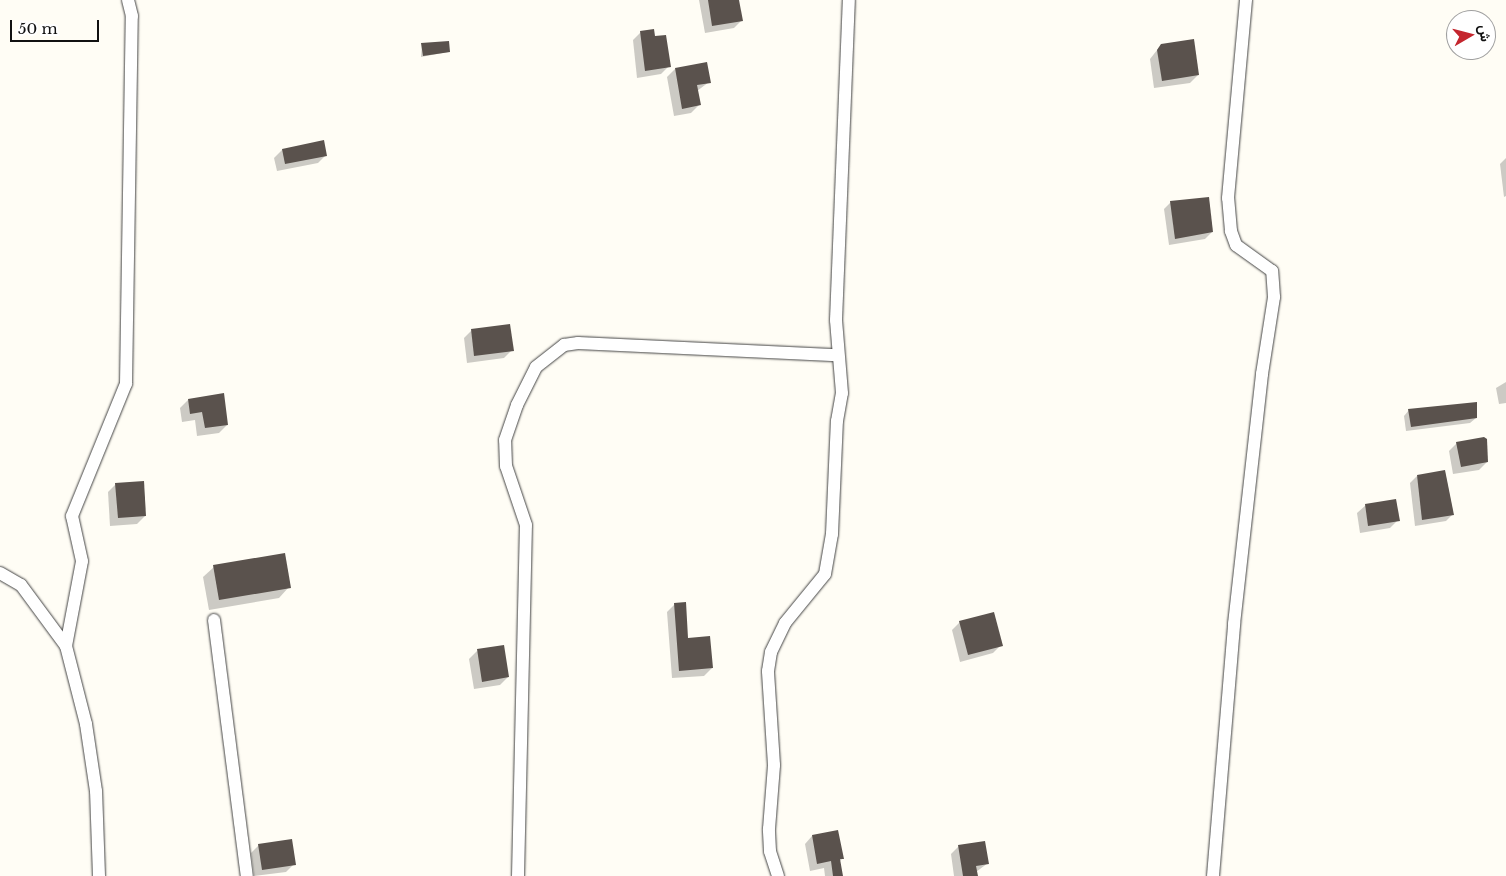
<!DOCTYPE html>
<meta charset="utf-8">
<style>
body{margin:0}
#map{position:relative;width:1506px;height:876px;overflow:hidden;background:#fffdf5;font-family:"Libre Baskerville",Vazirmatn,serif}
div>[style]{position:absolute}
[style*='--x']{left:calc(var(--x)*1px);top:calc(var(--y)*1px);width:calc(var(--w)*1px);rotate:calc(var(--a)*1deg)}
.shadow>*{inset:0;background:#0003}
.building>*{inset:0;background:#5a524d}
.roads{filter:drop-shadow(0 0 1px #444) drop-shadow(0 0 1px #444)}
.street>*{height:12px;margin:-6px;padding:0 6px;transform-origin:6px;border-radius:6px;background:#fff}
span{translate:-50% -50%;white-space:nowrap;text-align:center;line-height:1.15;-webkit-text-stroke:5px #fff;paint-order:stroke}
.north{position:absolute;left:1446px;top:10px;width:50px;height:50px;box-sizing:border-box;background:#fff;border:1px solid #a0a0a0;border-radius:50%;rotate:82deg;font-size:14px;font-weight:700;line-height:20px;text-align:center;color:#111}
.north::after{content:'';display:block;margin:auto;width:18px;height:22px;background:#c4262e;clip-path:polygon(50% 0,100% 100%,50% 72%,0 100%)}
.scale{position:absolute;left:10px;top:20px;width:89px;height:22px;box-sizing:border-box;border:2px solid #111;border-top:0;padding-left:6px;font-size:15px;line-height:18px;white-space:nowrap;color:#111;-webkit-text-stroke:4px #fff;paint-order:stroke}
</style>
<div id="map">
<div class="shadow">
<i style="clip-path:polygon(699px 0,738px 0,742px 20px,734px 28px,705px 33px)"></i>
<i style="clip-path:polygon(641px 32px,654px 38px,669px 66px,661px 74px,637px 78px,633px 40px)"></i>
<i style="clip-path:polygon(422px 44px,448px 52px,421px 57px)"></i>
<i style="clip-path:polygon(1161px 45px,1198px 75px,1190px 83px,1154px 88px,1150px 59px)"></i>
<i style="clip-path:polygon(675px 69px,709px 82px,697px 91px,699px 105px,691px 113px,674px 116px,667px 77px)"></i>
<i style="clip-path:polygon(282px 150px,326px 155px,318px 163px,277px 171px,274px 158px)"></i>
<i style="clip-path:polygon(1506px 158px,1506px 196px,1504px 197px,1500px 164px)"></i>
<i style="clip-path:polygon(1171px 202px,1212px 232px,1205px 239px,1169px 245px,1164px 209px)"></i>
<i style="clip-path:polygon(472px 330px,512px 350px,504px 358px,467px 363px,464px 338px)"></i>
<i style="clip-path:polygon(1506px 382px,1506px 403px,1499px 404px,1496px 388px)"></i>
<i style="clip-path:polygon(188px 400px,227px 425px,219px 433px,197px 436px,195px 420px,182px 422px,180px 408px)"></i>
<i style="clip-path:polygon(1409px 410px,1476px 418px,1470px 423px,1406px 431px,1404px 416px)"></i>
<i style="clip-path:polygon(1457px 443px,1487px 462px,1479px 470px,1453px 474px,1449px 451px)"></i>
<i style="clip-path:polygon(1417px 476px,1453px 514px,1446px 521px,1415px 526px,1410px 483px)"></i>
<i style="clip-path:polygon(116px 484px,145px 516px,137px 524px,110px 526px,108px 492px)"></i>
<i style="clip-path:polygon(1366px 505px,1398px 520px,1390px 528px,1360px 533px,1357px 513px)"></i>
<i style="clip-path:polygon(214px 567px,289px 587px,279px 598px,209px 610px,203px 577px)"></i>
<i style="clip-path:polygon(675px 604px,687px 640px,712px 668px,704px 676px,672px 678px,667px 612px)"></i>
<i style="clip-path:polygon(960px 622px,1001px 645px,993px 653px,960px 662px,952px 630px)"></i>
<i style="clip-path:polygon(477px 651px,508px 677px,500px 685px,474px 689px,469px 659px)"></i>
<i style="clip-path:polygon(837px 832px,843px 858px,839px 862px,841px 876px,825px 876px,824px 868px,810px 871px,805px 844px,812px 836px)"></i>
<i style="clip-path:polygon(259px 845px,294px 864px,286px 872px,254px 876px,251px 853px)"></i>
<i style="clip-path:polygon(959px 846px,988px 863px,976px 872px,977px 876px,954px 876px,951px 854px)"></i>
</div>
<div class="building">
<i style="clip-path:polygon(708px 0,739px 0,743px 21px,712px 26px)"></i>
<i style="clip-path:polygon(654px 29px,655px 36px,666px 35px,671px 67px,645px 71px,640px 31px)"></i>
<i style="clip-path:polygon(1194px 39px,1199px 75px,1162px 81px,1157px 50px,1161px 44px)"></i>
<i style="clip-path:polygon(449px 41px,450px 52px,423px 56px,421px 43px)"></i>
<i style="clip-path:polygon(707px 62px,711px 83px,697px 85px,701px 105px,682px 109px,675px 68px)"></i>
<i style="clip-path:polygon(324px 140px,327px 156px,285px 164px,282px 149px)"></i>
<i style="clip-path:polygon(1209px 197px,1213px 232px,1175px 239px,1170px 201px)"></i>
<i style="clip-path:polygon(510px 324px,514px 351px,474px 356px,471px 329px)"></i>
<i style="clip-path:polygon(224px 393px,228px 425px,205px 428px,202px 412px,190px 414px,188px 399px)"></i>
<i style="clip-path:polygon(1477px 402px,1477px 418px,1411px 427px,1408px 409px)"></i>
<i style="clip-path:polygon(1484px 437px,1487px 439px,1488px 462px,1461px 467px,1456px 442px)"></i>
<i style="clip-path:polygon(1445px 470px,1454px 515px,1422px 520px,1417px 475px)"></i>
<i style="clip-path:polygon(144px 481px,146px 516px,118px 518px,115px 483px)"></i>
<i style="clip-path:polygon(1396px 499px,1400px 521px,1368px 526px,1365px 504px)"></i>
<i style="clip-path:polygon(285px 553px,291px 588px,219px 600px,213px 565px)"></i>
<i style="clip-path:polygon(686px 602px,688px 638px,710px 636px,713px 668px,679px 671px,674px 603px)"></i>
<i style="clip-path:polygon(994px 612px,1003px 646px,968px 655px,959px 621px)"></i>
<i style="clip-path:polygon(504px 645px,509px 677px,482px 682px,477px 649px)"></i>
<i style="clip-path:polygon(838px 830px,844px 859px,840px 859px,843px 876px,833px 876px,831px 861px,817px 864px,812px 835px)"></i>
<i style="clip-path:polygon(292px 839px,296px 865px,262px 870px,258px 844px)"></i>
<i style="clip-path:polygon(985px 841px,989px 864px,976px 866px,978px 876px,963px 876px,958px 845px)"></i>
</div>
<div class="roads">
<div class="street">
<i style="--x:0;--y:573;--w:24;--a:30"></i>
<i style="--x:21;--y:585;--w:76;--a:53.6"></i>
<i style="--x:214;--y:620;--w:258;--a:82.7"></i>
<i style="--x:99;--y:876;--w:85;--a:-92"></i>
<i style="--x:96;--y:791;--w:68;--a:-98.5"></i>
<i style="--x:86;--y:724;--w:81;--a:-104.4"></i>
<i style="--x:66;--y:646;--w:86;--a:-79.3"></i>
<i style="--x:82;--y:561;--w:46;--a:-102.5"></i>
<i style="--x:72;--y:516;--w:143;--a:-67.8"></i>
<i style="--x:126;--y:384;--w:368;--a:-89.1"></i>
<i style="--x:132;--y:16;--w:16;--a:-104"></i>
<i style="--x:518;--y:876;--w:351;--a:-88.7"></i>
<i style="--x:526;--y:525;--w:62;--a:-108.7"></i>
<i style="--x:506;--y:466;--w:26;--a:-92"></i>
<i style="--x:505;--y:440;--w:37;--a:-71"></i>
<i style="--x:517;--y:405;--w:42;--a:-63.4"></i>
<i style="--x:536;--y:367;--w:36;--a:-38"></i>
<i style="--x:564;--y:345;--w:14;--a:-8"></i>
<i style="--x:578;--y:343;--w:259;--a:2.7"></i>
<i style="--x:778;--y:876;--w:26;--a:-108"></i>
<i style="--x:770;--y:851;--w:22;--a:-93"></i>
<i style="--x:769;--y:829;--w:64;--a:-85.5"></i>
<i style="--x:774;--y:765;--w:94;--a:-93.7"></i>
<i style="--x:768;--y:671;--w:19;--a:-81"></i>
<i style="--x:771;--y:652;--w:32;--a:-64"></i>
<i style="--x:785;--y:623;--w:63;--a:-50.8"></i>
<i style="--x:825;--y:574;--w:41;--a:-80.1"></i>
<i style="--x:832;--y:534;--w:113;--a:-87.5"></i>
<i style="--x:837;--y:421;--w:28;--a:-80"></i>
<i style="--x:842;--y:393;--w:73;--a:-94.7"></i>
<i style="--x:836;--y:320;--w:320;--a:-87.7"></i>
<i style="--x:1213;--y:876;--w:253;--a:-85.2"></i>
<i style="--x:1234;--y:624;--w:252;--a:-83.6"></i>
<i style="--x:1262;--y:374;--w:78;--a:-81.1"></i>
<i style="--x:1274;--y:297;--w:26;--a:-94"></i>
<i style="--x:1272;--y:271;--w:44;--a:-144.2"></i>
<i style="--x:1236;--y:245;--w:15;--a:-110"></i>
<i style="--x:1231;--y:231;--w:33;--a:-95"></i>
<i style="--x:1228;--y:198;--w:199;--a:-84.8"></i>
</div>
</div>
<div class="north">ش</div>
<div class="scale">50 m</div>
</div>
